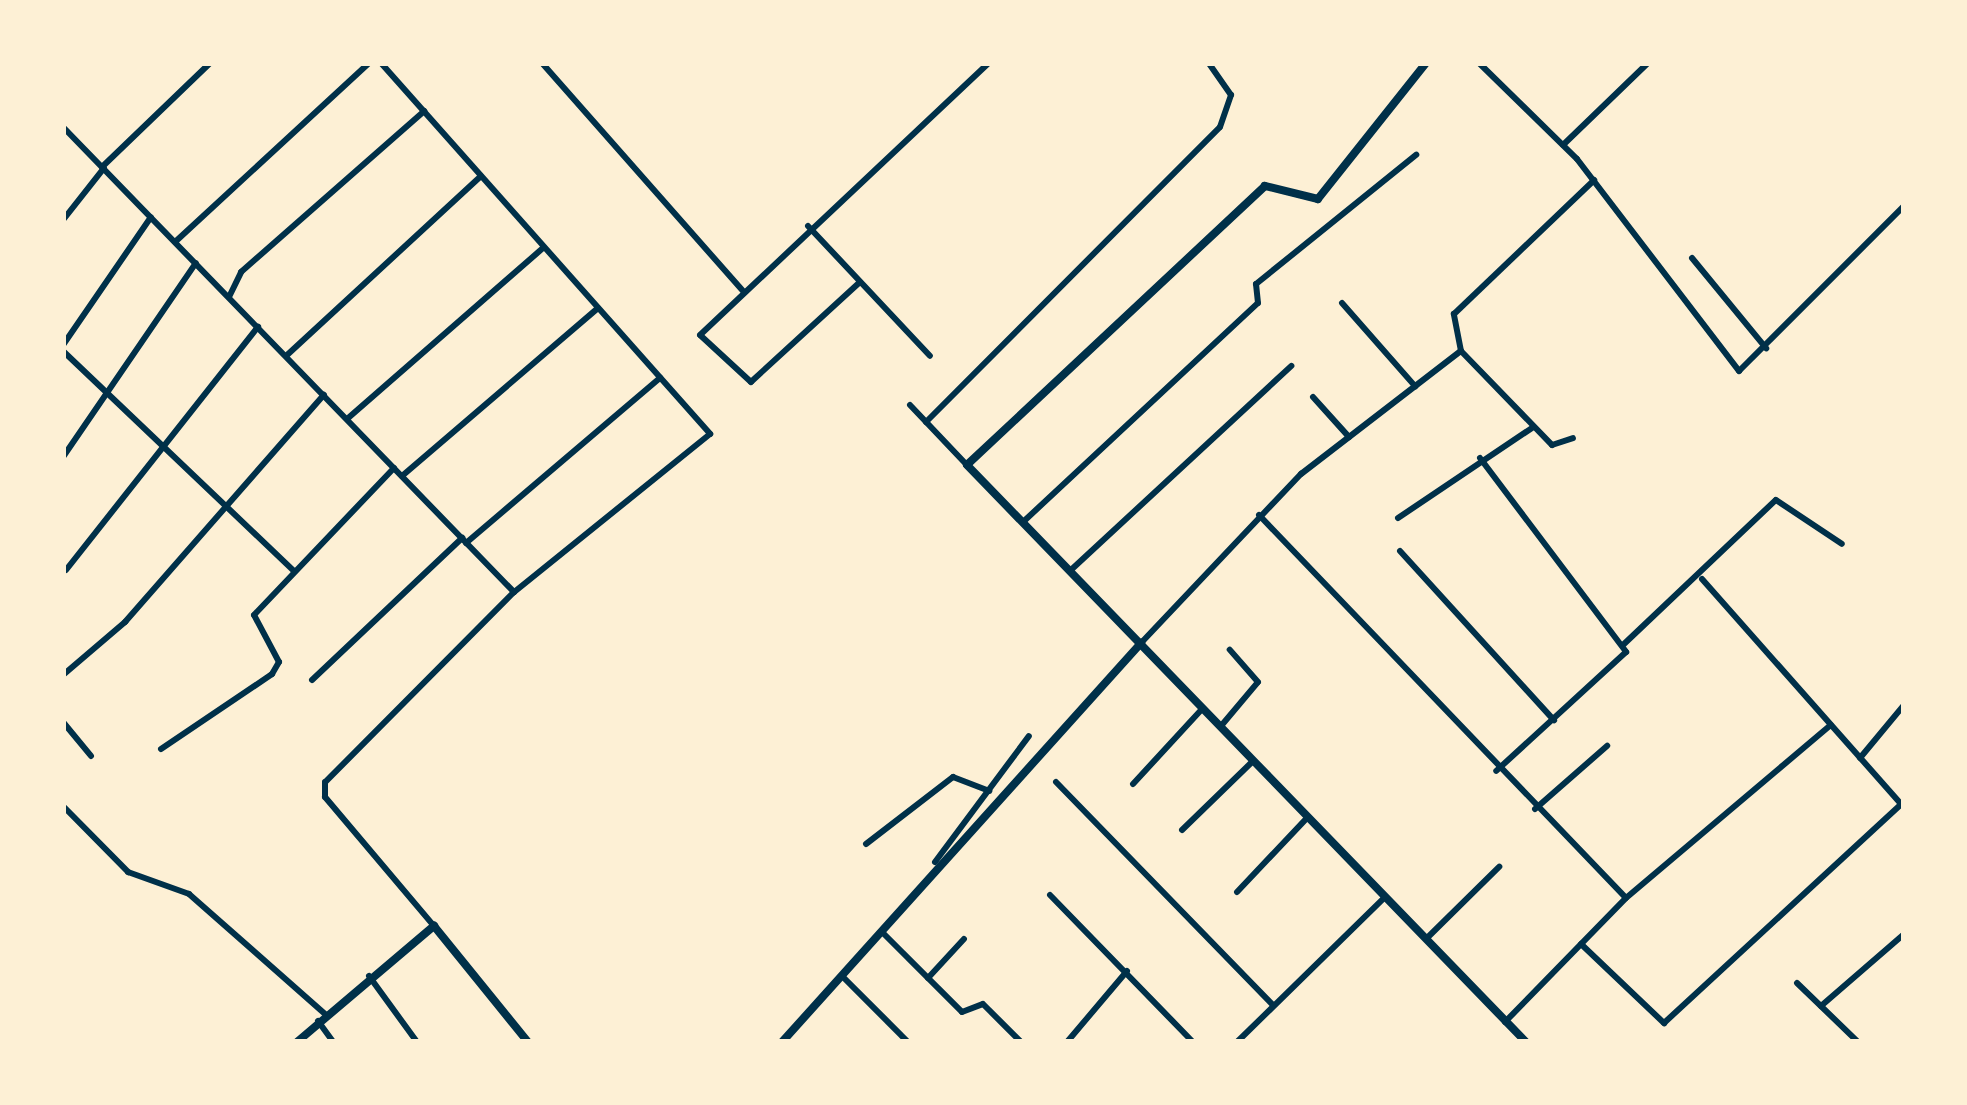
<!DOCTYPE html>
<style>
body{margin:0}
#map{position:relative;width:1967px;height:1105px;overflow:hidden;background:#fdf0d5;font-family:"Source Sans 3",sans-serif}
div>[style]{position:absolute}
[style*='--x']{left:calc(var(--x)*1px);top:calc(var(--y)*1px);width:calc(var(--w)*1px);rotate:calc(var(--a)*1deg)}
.minor>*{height:6px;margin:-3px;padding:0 3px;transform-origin:3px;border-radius:3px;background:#003049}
.tertiary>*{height:8px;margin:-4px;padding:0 4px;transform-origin:4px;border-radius:4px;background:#003049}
span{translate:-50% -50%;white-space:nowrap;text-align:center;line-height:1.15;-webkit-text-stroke:9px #fdf0d5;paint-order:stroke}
.frame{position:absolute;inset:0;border:66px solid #fdf0d5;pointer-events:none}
</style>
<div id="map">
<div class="minor">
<i style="--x:381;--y:63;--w:496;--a:48.4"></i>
<i style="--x:710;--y:434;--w:252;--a:141.1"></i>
<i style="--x:514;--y:592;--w:268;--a:134.8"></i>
<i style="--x:325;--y:782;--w:15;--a:90"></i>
<i style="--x:325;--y:797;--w:169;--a:49.8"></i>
<i style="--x:542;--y:63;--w:303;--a:48.6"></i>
<i style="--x:1479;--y:63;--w:137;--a:44.4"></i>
<i style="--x:1577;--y:159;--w:267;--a:52.6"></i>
<i style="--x:1739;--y:371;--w:233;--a:-45"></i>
<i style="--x:63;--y:127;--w:648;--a:45.88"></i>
<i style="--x:1563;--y:145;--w:118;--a:-44"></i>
<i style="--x:102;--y:167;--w:150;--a:-43.9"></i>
<i style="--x:63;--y:220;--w:66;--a:-51.7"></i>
<i style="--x:808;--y:226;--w:178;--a:46.8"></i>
<i style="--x:175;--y:242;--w:264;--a:-42.7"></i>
<i style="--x:1692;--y:258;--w:117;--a:50.6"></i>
<i style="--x:860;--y:282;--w:148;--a:137.5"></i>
<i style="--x:751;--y:382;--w:69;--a:-137.3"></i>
<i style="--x:700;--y:335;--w:397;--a:-43.3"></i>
<i style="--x:229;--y:297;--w:28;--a:-64"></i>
<i style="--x:241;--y:272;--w:244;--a:-41.3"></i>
<i style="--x:1342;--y:303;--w:111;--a:48.7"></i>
<i style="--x:63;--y:345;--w:155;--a:-55.5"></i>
<i style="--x:63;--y:351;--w:318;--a:43.6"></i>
<i style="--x:1461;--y:351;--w:131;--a:45.9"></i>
<i style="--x:1552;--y:445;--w:22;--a:-18"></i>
<i style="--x:286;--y:356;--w:265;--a:-42.7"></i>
<i style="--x:1313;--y:397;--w:54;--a:48"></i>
<i style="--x:910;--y:405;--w:83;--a:46.5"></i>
<i style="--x:347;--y:419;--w:260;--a:-41.1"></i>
<i style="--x:926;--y:422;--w:416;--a:-45.1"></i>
<i style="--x:1220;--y:127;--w:34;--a:-71"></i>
<i style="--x:1231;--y:95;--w:39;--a:-125"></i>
<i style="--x:63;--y:457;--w:235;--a:-55.6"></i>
<i style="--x:1480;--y:458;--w:243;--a:53"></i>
<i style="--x:1626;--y:652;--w:176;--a:137.5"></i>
<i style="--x:402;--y:476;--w:258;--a:-40.6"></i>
<i style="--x:1259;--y:515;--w:530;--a:46.22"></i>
<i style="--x:1398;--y:518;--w:161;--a:-33.9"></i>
<i style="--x:1023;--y:522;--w:321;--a:-43"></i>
<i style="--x:1258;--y:303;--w:19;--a:-96"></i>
<i style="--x:1256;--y:284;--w:206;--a:-38.9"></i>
<i style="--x:466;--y:543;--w:255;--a:-40.4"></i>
<i style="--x:1400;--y:551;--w:229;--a:47.7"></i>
<i style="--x:1072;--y:569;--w:299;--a:-42.8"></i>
<i style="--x:66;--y:570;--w:310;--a:-51.7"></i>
<i style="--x:1702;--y:579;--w:305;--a:48.5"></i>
<i style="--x:1141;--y:643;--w:233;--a:-46.6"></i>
<i style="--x:1301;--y:474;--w:202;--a:-37.6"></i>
<i style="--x:1461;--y:351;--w:38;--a:-101"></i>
<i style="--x:1454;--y:314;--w:194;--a:-43.7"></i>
<i style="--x:1624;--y:644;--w:209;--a:-43.5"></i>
<i style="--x:1776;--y:500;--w:79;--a:33.7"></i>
<i style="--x:63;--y:675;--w:82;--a:-40.5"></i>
<i style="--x:125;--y:622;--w:302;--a:-48.8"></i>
<i style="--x:312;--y:680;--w:207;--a:-43.4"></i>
<i style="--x:63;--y:722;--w:44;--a:50.5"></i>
<i style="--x:1221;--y:726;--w:57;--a:-49.9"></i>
<i style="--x:1258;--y:682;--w:43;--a:-131.2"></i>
<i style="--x:161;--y:749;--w:134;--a:-34"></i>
<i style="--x:272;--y:674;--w:14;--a:-60"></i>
<i style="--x:279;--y:662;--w:53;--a:-118"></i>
<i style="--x:254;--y:615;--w:203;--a:-46.4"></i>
<i style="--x:1860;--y:758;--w:69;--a:-50.3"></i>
<i style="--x:1056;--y:782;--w:311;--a:45.8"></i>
<i style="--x:1133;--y:784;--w:103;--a:-47.4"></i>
<i style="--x:63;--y:806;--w:93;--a:45.4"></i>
<i style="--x:128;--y:872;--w:65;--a:19.8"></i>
<i style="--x:189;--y:894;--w:181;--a:41.4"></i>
<i style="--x:1535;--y:809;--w:96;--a:-41.2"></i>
<i style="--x:1182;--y:830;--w:99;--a:-44.2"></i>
<i style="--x:866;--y:844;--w:110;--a:-37.6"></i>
<i style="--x:953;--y:777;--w:39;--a:21"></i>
<i style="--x:935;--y:862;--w:157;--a:-53.3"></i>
<i style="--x:1237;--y:892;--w:103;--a:-46.6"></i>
<i style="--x:1050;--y:895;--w:205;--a:45.8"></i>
<i style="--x:882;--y:932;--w:113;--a:45"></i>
<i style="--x:962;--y:1012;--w:22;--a:-21"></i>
<i style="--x:983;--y:1004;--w:54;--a:45"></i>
<i style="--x:1426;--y:939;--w:103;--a:-44.6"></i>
<i style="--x:1581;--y:944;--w:115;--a:43.6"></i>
<i style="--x:1664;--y:1023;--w:323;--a:-42.7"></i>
<i style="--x:369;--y:976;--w:82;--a:54"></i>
<i style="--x:842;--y:976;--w:93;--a:45"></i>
<i style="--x:928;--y:978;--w:53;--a:-47.3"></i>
<i style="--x:1797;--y:983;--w:85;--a:44"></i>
<i style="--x:1821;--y:1006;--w:110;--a:-40.9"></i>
<i style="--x:318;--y:1021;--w:26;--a:54"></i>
<i style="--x:1505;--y:1022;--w:173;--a:-45.7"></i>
<i style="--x:1626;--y:898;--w:268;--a:-40.2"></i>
<i style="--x:1067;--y:1042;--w:93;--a:-49.8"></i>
<i style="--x:1237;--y:1042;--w:207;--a:-44.4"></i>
</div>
<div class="tertiary">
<i style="--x:1426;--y:63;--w:174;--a:128.5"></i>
<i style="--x:1318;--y:199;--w:55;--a:-166.2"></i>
<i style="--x:1265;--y:186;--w:408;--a:136.9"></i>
<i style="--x:967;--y:465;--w:803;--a:45.91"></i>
<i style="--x:297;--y:1042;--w:180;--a:-40.3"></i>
<i style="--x:434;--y:926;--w:149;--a:51"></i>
<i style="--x:782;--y:1042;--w:537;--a:-48.02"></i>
</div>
<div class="frame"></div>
</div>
